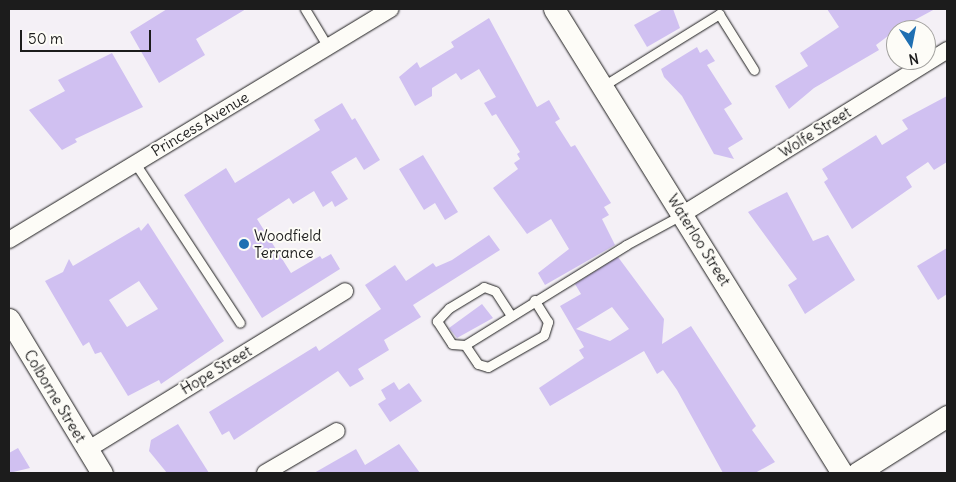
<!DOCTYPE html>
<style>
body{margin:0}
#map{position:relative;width:956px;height:482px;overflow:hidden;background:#f4f0f6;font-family:Delius,sans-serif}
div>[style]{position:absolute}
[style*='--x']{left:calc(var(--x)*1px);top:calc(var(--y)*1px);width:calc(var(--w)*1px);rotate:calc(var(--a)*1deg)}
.building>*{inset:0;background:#d0c0f1}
.roads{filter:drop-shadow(0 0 1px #1c1c1c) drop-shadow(0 0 1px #1c1c1c)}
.service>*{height:9px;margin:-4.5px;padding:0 4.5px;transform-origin:4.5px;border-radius:4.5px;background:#fdfcf7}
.minor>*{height:16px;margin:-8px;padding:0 8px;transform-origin:8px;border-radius:8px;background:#fdfcf7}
.tertiary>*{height:21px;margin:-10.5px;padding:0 10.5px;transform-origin:10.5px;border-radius:10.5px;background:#fdfcf7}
.dots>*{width:14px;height:14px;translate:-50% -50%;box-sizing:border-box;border:2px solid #fdfcf7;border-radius:50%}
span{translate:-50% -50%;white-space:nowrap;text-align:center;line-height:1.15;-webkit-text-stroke:4px #fdfcf7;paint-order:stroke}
.street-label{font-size:15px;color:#1c1c1c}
.poi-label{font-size:15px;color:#1c1c1c}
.left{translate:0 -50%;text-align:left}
.frame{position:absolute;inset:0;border:10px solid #1c1c1c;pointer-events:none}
.north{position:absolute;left:886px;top:20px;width:50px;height:50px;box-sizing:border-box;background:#fdfcf7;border:1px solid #a3a29f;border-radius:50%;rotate:169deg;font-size:14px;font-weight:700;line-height:20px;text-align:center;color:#1c1c1c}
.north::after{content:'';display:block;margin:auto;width:18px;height:22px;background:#1f6fb2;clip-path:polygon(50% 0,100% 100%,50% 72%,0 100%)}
.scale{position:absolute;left:20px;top:30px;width:131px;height:22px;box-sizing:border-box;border:2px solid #1c1c1c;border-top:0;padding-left:6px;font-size:15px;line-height:18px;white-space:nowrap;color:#1c1c1c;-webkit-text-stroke:4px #fdfcf7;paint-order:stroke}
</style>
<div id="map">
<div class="building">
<i style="clip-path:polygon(167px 9px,246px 9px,196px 39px,205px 55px,159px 83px,130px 32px)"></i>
<i style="clip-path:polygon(663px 9px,673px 9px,680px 28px,647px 47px,634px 25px)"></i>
<i style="clip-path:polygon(827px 9px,935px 9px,896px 30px,876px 45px,879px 50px,814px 88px,789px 109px,775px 86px,808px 66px,800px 53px,839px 27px)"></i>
<i style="clip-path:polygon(489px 18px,537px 107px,549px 100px,560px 119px,555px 122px,571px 147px,575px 145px,611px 203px,604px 207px,609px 215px,602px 219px,615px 245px,545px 285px,538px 273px,569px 249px,551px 219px,527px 234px,493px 188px,518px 169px,514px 163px,520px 159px,517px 154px,520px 152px,496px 114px,492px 116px,484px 103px,496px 97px,479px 69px,461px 80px,456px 73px,432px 88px,432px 96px,415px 106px,399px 77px,417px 62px,420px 68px,454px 47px,451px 42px)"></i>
<i style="clip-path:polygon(697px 47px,700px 53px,707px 49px,715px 61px,707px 65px,732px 104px,724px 109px,743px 139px,728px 148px,734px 159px,714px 154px,682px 96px,664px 77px,661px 69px)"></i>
<i style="clip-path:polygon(112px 53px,143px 107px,75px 139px,77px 142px,62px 150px,29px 110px,65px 91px,58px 80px)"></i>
<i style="clip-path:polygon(947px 96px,947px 162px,934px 170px,928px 162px,906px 177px,912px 187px,852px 229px,824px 182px,828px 179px,822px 169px,876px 135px,882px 145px,908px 129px,902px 120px)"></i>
<i style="clip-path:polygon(342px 103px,352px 120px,355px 118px,380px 160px,364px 170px,356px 157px,331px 172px,348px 199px,335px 207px,332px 201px,323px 207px,314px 191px,293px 204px,289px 198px,257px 219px,291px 273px,320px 256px,322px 259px,331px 254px,340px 269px,262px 318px,184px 195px,226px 168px,235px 183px,320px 130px,314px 120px)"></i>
<i style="clip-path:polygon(423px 155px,458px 212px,445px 220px,435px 203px,424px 210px,399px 169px)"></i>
<i style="clip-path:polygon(787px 192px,813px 241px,828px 235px,855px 280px,805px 314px,788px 285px,797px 279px,748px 212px)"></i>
<i style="clip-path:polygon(evenodd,148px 223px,224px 341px,161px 384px,159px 380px,128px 396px,101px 352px,95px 354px,89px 342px,83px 346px,45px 281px,63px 272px,69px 259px,73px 266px,139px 227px,141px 231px,148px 223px,139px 281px,158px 309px,127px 327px,109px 300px,139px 281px)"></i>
<i style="clip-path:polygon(489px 235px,500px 250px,413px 305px,421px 317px,384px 340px,389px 350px,358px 369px,364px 379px,350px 387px,338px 371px,234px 440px,229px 431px,222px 435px,209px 412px,316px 346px,319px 351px,381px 309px,365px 285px,395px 265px,406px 281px,433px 263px,436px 267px,452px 260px)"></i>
<i style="clip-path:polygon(947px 248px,947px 294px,938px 300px,917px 266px)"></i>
<i style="clip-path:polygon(evenodd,618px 257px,664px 319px,662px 344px,691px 326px,756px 426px,752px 430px,775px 462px,755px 473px,723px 473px,677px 390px,663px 370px,657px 374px,644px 351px,550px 406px,539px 388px,584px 358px,579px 350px,584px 347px,560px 306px,581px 294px,575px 284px,618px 257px,612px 307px,629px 329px,610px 341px,576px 329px,612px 307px)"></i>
<i style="clip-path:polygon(482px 304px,493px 318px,457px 338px,449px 328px)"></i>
<i style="clip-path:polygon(394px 382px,399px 390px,409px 383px,422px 401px,390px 422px,378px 404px,386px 399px,381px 390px)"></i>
<i style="clip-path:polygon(178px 424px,209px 473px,167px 473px,149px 451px,151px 440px)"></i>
<i style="clip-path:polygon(399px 444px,420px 473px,314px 473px,356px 449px,365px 465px)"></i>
<i style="clip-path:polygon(18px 448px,30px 468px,9px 473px,9px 453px)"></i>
</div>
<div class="roads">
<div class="service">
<i style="--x:305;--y:9;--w:44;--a:58.8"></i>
<i style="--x:603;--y:86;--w:137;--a:-31.8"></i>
<i style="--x:719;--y:14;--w:66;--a:58"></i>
<i style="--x:135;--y:163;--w:191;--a:56.7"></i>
<i style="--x:510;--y:314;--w:27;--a:-123"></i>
<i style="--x:495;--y:291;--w:12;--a:-160"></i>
<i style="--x:484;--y:287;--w:41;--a:149"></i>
<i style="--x:449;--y:308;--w:18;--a:133"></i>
<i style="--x:437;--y:321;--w:27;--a:57"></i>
<i style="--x:452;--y:344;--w:13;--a:4"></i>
<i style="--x:465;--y:345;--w:190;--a:-31.8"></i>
<i style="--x:626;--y:245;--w:65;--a:-28.5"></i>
<i style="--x:465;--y:345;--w:23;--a:56"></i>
<i style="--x:478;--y:364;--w:10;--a:17"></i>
<i style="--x:488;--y:367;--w:64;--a:-29.7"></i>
<i style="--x:544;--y:335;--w:14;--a:-73"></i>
<i style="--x:548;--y:322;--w:26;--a:-122"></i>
</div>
<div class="minor">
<i style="--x:683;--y:214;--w:311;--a:-31.8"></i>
<i style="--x:9;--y:240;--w:446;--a:-31.2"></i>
<i style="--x:87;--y:450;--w:303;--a:-31.6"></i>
<i style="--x:265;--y:473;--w:83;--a:-30.3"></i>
</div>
<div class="tertiary">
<i style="--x:554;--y:9;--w:546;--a:58.17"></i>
<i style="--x:9;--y:319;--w:180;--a:58.9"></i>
<i style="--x:857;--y:473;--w:107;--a:-32.3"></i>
</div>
</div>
<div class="dots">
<i style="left:244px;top:244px;background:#1f6fb2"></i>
</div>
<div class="street-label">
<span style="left:200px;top:124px;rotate:-31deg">Princess Avenue</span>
<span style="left:815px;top:132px;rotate:-32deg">Wolfe Street</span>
<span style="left:699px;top:240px;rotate:58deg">Waterloo Street</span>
<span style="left:216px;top:370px;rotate:-31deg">Hope Street</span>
<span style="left:55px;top:396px;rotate:59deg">Colborne Street</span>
</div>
<div class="poi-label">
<span class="left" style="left:254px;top:244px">Woodfield<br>Terrance</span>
</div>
<div class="frame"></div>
<div class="north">N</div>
<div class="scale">50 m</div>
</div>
